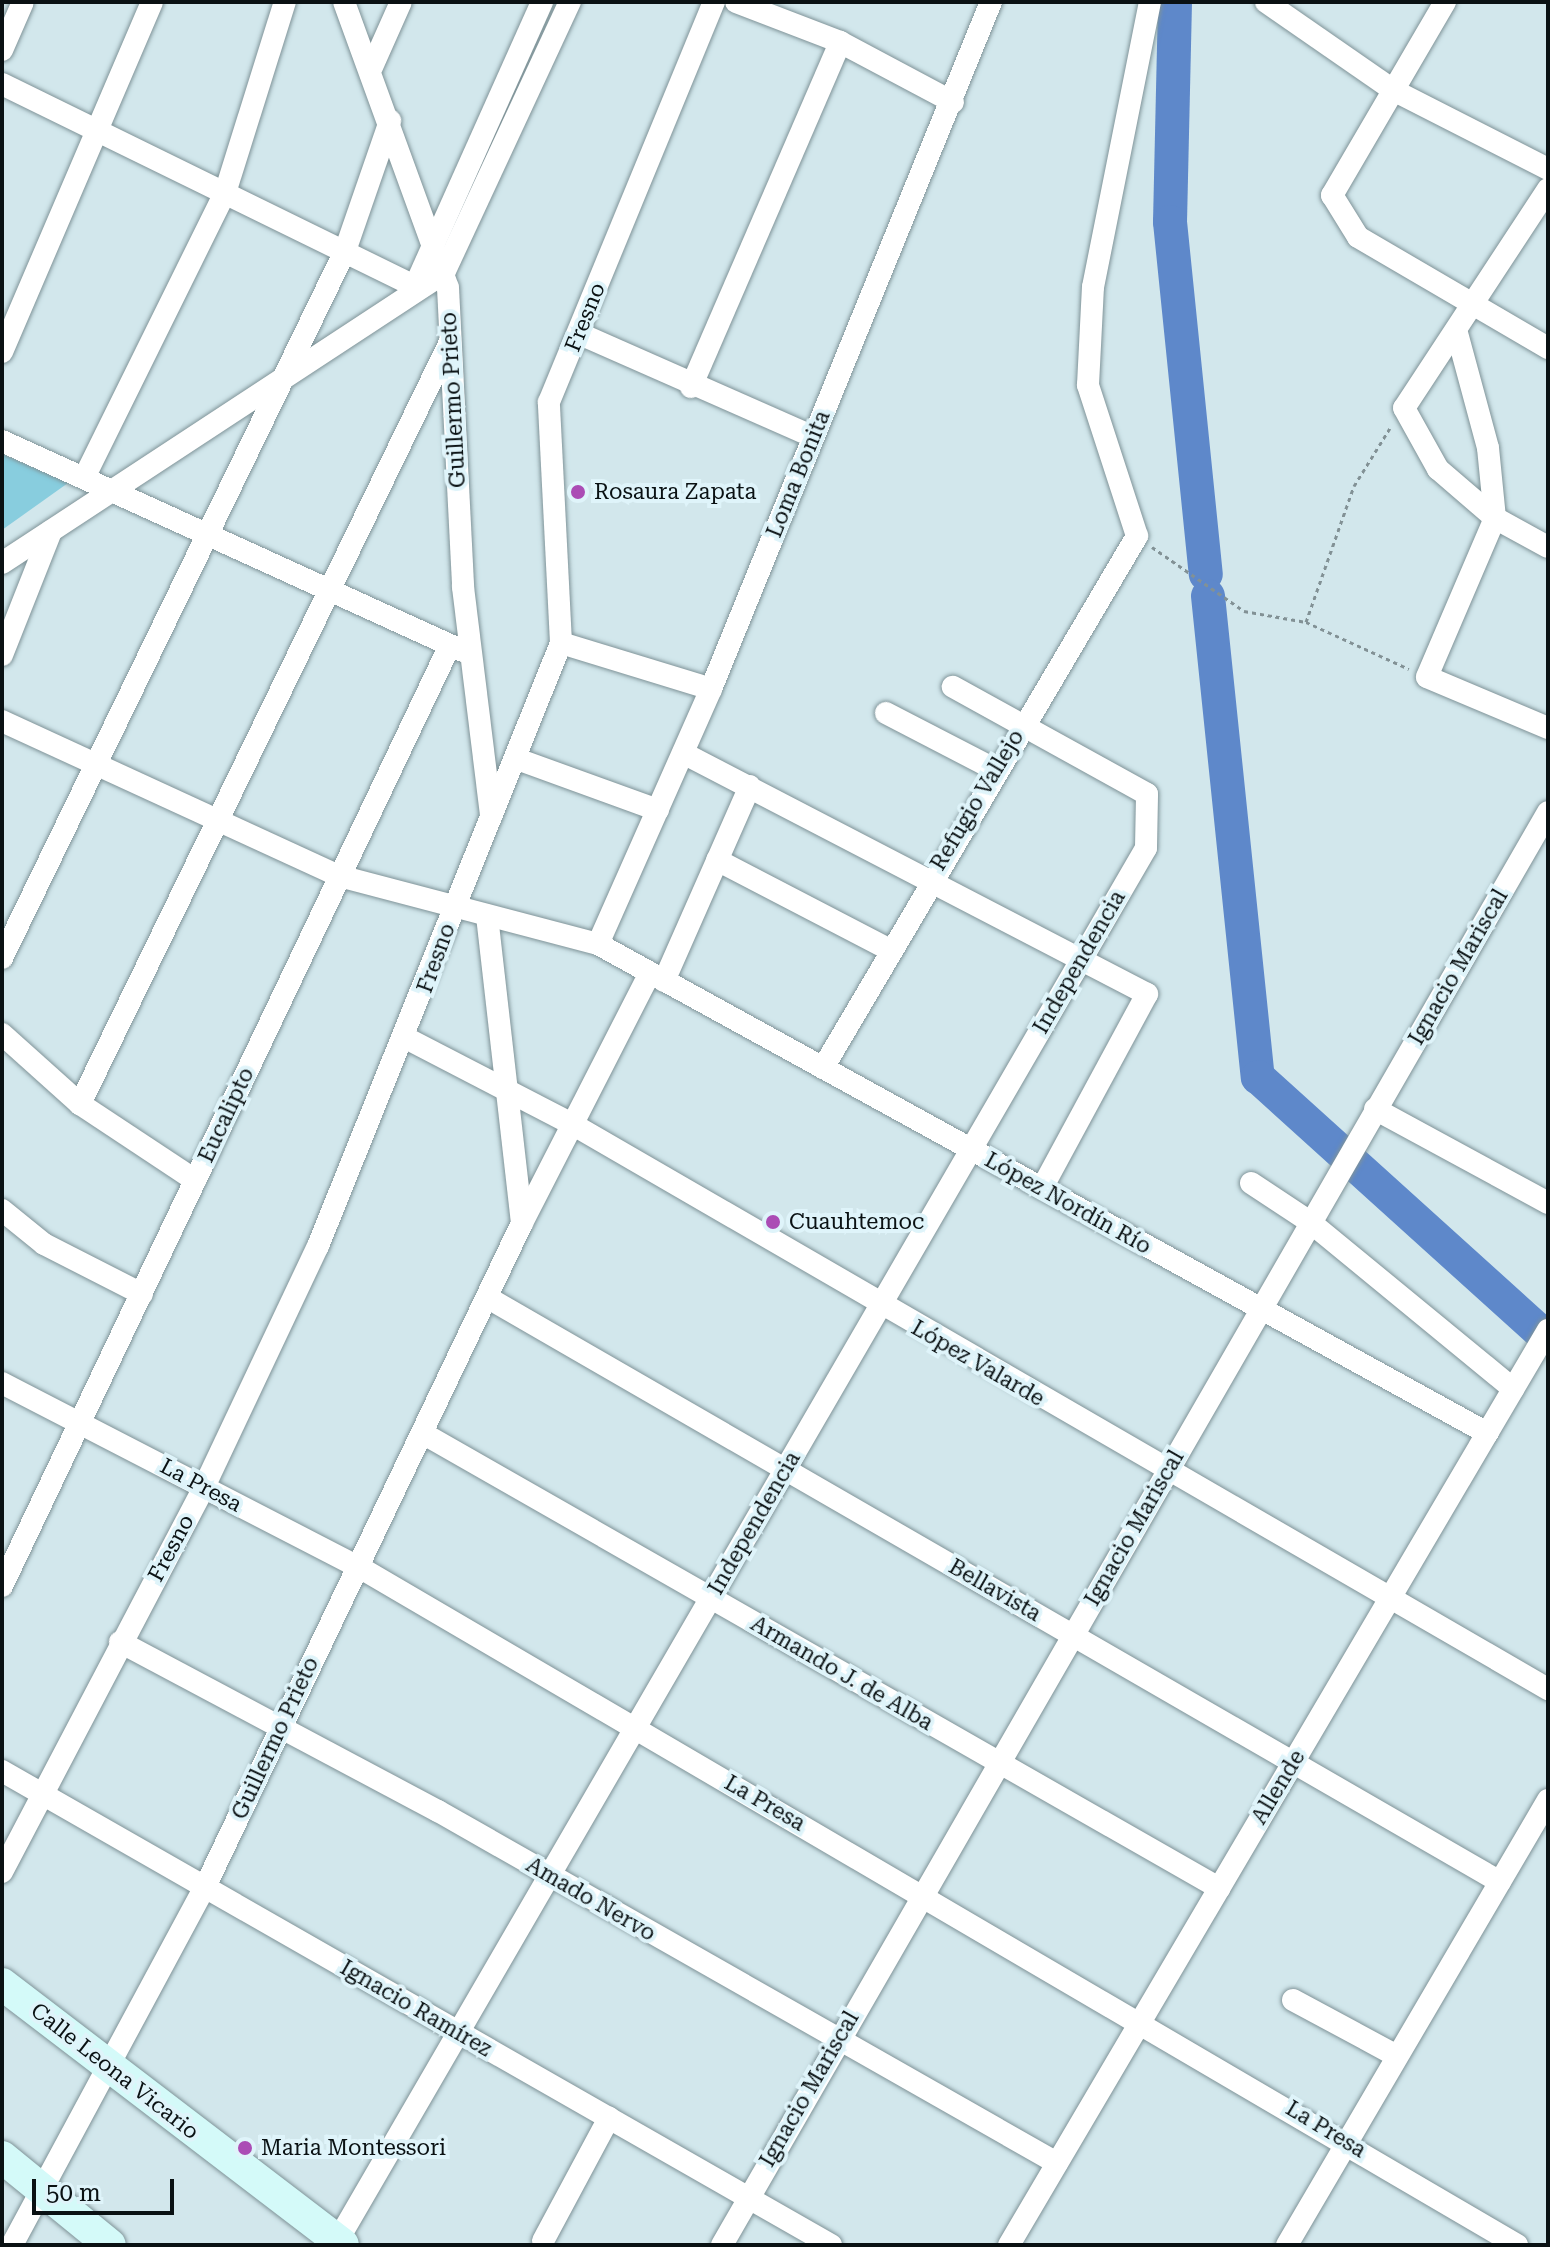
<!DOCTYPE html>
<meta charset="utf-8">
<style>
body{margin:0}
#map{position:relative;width:1550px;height:2247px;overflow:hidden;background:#d2e7ec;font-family:"Roboto Serif",serif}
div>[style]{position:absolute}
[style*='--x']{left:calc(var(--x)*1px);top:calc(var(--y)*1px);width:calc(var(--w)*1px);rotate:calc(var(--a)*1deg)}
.green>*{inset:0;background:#88cdde}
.river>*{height:34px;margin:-17px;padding:0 17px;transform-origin:17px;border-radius:17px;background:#5e88ca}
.path>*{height:3px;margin-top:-1.5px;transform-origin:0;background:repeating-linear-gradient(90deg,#829195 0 4px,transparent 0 8px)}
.roads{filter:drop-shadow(0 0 2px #7f9398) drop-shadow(0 0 2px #7f9398)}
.street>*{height:22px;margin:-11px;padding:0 11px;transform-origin:11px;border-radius:11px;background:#fff}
.secondary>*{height:32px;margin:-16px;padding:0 16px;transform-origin:16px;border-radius:16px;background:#d4faf9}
.dots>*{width:22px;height:22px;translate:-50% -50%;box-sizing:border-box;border:4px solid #dff4fa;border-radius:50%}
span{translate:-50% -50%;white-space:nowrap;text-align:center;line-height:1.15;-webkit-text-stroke:8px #dff4fa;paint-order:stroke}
.street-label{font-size:22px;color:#0a1113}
.poi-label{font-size:22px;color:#0a1113}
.left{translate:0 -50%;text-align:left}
.frame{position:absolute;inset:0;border:4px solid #0a1113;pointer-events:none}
.scale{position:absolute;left:32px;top:2179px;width:142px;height:36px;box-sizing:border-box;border:4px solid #0a1113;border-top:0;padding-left:10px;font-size:24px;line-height:28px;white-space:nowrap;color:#0a1113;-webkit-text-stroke:6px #dff4fa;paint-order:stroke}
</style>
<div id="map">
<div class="green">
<i style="clip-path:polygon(2px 454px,68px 483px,2px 530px)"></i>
</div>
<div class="river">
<i style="--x:1175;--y:2;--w:220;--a:91.3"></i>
<i style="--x:1170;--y:222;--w:354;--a:84.2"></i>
<i style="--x:1208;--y:596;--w:484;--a:84.1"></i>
<i style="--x:1258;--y:1077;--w:391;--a:42.1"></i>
</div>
<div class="path">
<i style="--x:1152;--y:547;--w:112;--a:34.8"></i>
<i style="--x:1244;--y:611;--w:63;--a:10.1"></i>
<i style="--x:1306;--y:622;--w:113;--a:24.5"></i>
<i style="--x:1306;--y:622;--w:144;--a:-70.6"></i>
<i style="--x:1354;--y:486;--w:68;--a:-58.2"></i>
</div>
<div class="roads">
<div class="street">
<i style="--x:344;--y:2;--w:304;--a:70"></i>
<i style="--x:448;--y:288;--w:299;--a:87.1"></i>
<i style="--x:463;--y:587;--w:230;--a:83"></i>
<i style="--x:736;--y:2;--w:111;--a:21"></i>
<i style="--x:840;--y:42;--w:128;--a:28"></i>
<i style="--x:1266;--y:2;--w:155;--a:34.7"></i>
<i style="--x:1393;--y:90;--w:174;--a:27"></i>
<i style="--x:1445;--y:2;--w:224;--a:120.3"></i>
<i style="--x:1332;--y:195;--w:49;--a:58.2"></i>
<i style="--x:1358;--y:237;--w:220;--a:30.3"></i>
<i style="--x:2;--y:50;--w:52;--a:-66.4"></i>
<i style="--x:372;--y:67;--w:71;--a:-66"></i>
<i style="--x:2;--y:84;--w:460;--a:26.1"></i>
<i style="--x:1548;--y:189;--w:262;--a:123.3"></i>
<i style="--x:1404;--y:408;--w:70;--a:60.9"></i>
<i style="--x:1438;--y:469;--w:75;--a:40.7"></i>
<i style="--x:1495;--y:518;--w:60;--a:28.7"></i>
<i style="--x:415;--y:286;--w:311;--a:-65.9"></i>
<i style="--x:578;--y:333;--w:256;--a:23.8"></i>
<i style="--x:1457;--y:333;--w:119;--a:74.9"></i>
<i style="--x:1488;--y:448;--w:70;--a:84.3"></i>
<i style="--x:1495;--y:518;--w:173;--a:113.2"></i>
<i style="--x:1427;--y:677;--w:131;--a:22.9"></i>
<i style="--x:2;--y:352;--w:381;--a:-66.8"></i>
<i style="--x:691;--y:387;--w:376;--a:-66.6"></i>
<i style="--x:2;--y:441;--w:507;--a:24.49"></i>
<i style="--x:84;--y:478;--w:318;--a:-63.7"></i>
<i style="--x:225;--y:193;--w:200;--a:-72.6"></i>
<i style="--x:2;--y:563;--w:529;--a:-33.27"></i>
<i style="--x:444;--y:273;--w:299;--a:-65.1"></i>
<i style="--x:561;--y:643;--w:157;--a:17"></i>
<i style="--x:2;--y:655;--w:133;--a:-68.4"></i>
<i style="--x:886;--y:713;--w:124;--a:27.4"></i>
<i style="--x:2;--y:721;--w:371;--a:24.7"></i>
<i style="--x:339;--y:876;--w:268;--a:14.7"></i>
<i style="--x:598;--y:944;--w:1015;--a:28.81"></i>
<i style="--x:683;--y:753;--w:523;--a:27.45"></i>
<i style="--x:1147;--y:994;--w:221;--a:118.4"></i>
<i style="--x:517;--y:759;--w:150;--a:19.9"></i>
<i style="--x:717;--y:860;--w:193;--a:27.5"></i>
<i style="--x:487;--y:916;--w:309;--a:83.5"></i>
<i style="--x:598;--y:944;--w:279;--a:-66.1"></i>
<i style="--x:711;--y:689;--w:742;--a:-67.83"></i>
<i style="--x:2;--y:958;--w:786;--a:-64.12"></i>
<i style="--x:345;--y:251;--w:138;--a:-70.9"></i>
<i style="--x:664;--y:981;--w:213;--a:-66.2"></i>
<i style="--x:2;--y:1034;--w:105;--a:41.9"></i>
<i style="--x:80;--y:1104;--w:138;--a:33.5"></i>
<i style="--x:406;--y:1038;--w:187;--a:27.4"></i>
<i style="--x:572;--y:1124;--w:1128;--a:30.07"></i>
<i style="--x:823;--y:1068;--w:618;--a:-59.45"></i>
<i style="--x:1137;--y:536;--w:159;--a:-108"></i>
<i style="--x:1088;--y:385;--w:98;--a:-87.1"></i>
<i style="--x:1093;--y:287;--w:291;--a:-78.7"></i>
<i style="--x:80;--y:1104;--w:845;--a:-64.1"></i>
<i style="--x:1375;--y:1109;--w:197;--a:28.5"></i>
<i style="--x:1251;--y:1183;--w:71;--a:33.5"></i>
<i style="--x:1310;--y:1222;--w:263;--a:39.4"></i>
<i style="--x:2;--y:1210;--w:54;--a:39"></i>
<i style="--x:44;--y:1244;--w:110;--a:27"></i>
<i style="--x:490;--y:1299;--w:1166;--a:29.99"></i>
<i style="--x:2;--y:1383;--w:402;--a:27.3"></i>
<i style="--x:359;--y:1567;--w:1342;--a:30.35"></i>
<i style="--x:424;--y:1434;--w:916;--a:29.73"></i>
<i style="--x:2;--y:1586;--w:1042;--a:-64.54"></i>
<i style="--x:120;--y:1642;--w:360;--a:28"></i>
<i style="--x:438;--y:1811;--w:712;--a:29.63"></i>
<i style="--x:2;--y:1771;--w:955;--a:29.76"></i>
<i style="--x:2;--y:1872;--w:435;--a:-62.3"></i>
<i style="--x:204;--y:1487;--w:267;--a:-64.7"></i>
<i style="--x:318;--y:1246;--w:650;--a:-68.05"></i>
<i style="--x:561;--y:643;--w:241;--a:-92.9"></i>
<i style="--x:549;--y:402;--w:433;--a:-67.6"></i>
<i style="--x:1293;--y:2000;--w:118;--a:28.3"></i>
<i style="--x:543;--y:2241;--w:140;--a:-61.8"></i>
<i style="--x:12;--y:2245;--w:407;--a:-61.7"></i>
<i style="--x:205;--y:1887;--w:736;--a:-64.48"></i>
<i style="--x:522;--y:1223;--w:281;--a:-62.9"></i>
<i style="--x:335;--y:2245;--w:1615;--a:-59.86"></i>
<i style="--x:1146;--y:848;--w:54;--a:-88.9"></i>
<i style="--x:1147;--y:794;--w:222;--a:-151.1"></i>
<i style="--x:722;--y:2245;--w:1654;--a:-60.04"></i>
<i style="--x:1009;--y:2245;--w:1062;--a:-59.5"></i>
<i style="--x:1287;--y:2245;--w:516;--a:-59.61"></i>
</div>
<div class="secondary">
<i style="--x:2;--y:1984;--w:429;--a:37.4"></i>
<i style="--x:2;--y:2157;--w:139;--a:39.2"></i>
</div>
</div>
<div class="dots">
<i style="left:578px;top:492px;background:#ab4cb5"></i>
<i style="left:773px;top:1222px;background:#ab4cb5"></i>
<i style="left:245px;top:2148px;background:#ab4cb5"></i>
</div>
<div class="street-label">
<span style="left:585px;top:317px;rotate:-68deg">Fresno</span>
<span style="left:453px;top:400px;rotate:-93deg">Guillermo Prieto</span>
<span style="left:798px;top:474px;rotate:-68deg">Loma Bonita</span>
<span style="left:977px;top:800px;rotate:-59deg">Refugio Vallejo</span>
<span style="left:436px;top:958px;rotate:-70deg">Fresno</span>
<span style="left:1079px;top:962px;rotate:-60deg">Independencia</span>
<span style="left:1458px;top:967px;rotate:-60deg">Ignacio Mariscal</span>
<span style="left:226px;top:1115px;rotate:-65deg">Eucalipto</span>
<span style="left:1068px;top:1203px;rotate:29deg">López Nordín Río</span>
<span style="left:978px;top:1363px;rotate:30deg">López Valarde</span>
<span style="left:201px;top:1485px;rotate:28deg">La Presa</span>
<span style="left:754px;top:1523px;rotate:-60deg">Independencia</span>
<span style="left:1134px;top:1528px;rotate:-60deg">Ignacio Mariscal</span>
<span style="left:171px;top:1548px;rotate:-62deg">Fresno</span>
<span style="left:995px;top:1590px;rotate:30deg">Bellavista</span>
<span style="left:842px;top:1673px;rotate:30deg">Armando J. de Alba</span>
<span style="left:275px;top:1738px;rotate:-65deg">Guillermo Prieto</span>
<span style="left:1278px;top:1787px;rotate:-59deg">Allende</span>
<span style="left:765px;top:1803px;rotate:30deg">La Presa</span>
<span style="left:591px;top:1899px;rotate:30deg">Amado Nervo</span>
<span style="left:416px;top:2008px;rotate:30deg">Ignacio Ramírez</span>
<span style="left:115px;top:2071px;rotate:38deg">Calle Leona Vicario</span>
<span style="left:809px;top:2089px;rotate:-60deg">Ignacio Mariscal</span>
<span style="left:1326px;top:2129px;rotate:31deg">La Presa</span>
</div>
<div class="poi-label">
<span class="left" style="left:594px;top:492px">Rosaura Zapata</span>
<span class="left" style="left:789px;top:1222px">Cuauhtemoc</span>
<span class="left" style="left:261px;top:2148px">Maria Montessori</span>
</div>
<div class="frame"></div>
<div class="scale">50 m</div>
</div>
